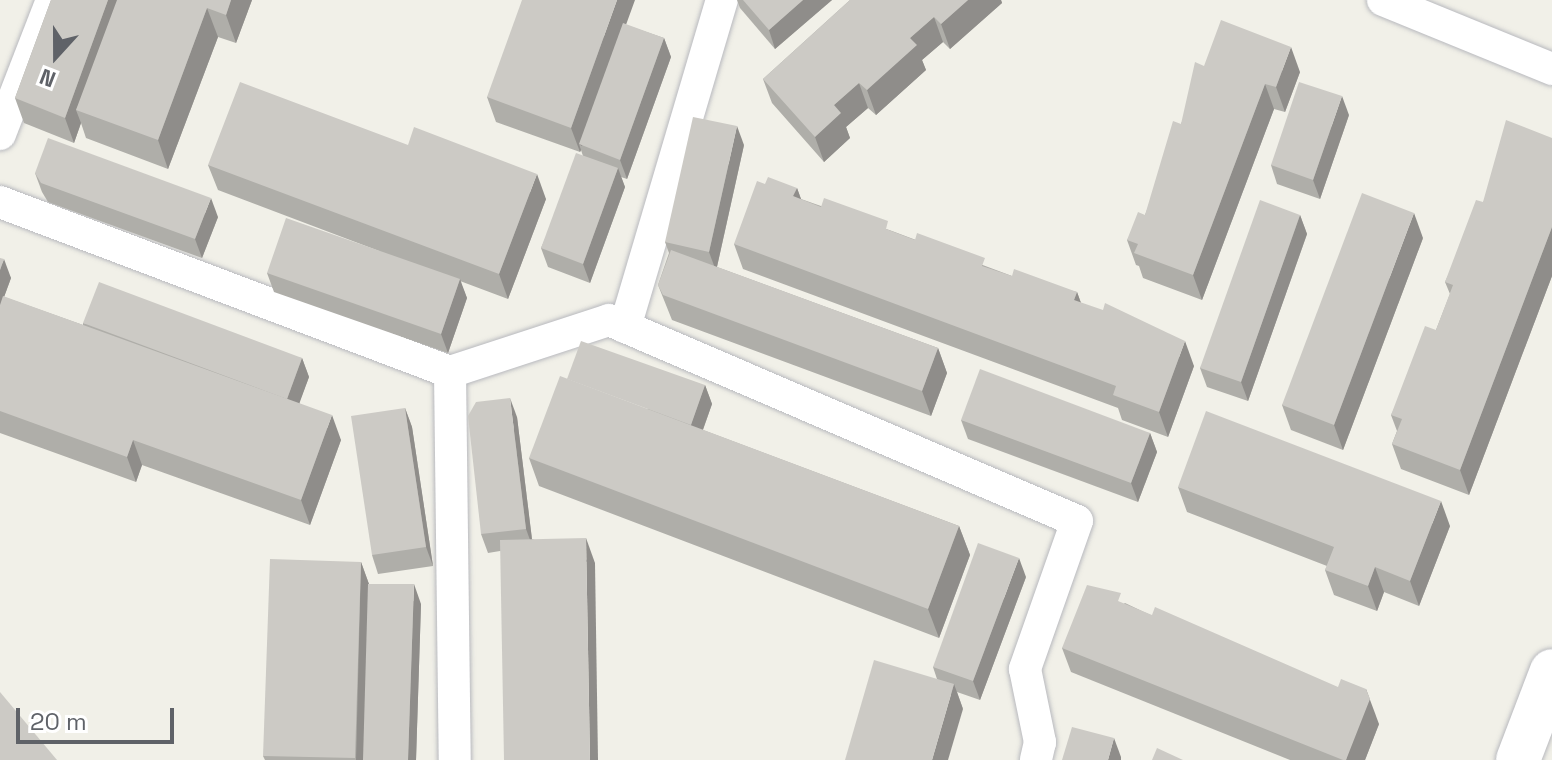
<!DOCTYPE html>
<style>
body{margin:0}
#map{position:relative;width:1552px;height:760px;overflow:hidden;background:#f1f0e8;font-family:"Space Grotesk",sans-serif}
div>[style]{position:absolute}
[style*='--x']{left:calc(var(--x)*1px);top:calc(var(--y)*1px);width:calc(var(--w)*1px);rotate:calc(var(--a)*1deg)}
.roads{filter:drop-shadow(0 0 2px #b8b9be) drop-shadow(0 0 2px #b8b9be)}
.lane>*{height:32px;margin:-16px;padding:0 16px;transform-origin:16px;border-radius:16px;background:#fff}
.secondary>*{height:44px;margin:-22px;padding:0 22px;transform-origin:22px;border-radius:22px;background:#fff}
.wall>*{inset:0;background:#afaea9}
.shaded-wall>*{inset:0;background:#8f8d8a}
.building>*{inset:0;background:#cccac5}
span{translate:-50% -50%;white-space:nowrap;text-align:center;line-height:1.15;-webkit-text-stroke:6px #fff;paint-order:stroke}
.north{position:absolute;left:16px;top:16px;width:80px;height:80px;-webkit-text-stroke:6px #fff;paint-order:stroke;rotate:201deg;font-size:22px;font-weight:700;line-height:32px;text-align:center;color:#5f6268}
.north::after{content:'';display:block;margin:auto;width:28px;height:36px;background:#5f6268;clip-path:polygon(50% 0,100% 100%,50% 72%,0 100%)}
.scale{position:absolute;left:16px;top:708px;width:158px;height:36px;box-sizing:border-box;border:4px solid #5f6268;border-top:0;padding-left:10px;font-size:24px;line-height:28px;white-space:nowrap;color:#5f6268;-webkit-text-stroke:6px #fff;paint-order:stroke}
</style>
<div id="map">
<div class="roads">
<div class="lane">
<i style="--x:1383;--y:0;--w:183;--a:22.2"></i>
<i style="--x:0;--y:134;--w:144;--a:-68.8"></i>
<i style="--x:0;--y:202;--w:481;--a:20.7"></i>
<i style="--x:450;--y:372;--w:388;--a:89.3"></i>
<i style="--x:625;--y:327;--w:341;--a:-73.5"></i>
<i style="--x:450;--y:372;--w:167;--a:-18.1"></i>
<i style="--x:609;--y:320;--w:509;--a:23.24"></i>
<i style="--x:1077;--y:521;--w:157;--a:109.4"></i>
<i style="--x:1025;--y:669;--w:75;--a:78.4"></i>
<i style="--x:1040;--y:742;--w:18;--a:103"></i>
</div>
<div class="secondary">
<i style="--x:1518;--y:760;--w:95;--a:-69.1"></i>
</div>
</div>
<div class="wall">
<i style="clip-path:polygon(51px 0,252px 0,236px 43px,218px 37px,168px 169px,86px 138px,81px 123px,74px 143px,24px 123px,15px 98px)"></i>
<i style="clip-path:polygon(737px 0,832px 0,775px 49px,740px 8px)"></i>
<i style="clip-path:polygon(850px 0,1001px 0,1002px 3px,950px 49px,943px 42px,922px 60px,926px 70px,876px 115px,868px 108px,846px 127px,850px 138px,824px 162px,772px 103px,763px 79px)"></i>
<i style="clip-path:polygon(626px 25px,664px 38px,671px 57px,627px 179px,621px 177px,625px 187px,590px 283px,548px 267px,541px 248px,583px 156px,581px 150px,580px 152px,496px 122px,487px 97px)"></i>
<i style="clip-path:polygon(1204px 66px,1300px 72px,1285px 112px,1274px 109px,1202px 300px,1143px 278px,1139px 266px,1136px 265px,1127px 240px,1145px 215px)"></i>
<i style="clip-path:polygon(1349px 115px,1320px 199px,1277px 184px,1271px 165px)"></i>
<i style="clip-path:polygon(1552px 138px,1552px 276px,1469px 495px,1401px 469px,1392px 444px,1397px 431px,1391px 415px,1436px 330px,1450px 294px,1445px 282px,1483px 202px)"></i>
<i style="clip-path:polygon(408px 145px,546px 199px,508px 299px,460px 281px,467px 298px,448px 353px,274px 292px,267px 273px,379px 251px,218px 190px,208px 165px)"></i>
<i style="clip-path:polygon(744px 145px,717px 267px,938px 348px,947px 373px,931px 416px,672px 320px,658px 285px,669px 253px,665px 242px)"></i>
<i style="clip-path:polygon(35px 173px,218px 217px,202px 258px,48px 202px,42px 192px)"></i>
<i style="clip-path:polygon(797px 188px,801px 199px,892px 231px,1012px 276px,1077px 292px,1081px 303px,1194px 366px,1168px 437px,1122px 420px,1118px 408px,743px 269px,734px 244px)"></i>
<i style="clip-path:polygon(1300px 215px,1307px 234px,1248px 401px,1207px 387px,1200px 368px)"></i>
<i style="clip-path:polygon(1423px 238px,1343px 450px,1291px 430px,1282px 405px)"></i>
<i style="clip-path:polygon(0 258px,11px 278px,4px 297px,83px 325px,83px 323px,302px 358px,309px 377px,299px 403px,341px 440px,310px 525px,142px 465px,136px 482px,0 433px)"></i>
<i style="clip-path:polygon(705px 385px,712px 404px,703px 430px,959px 526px,970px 555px,939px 638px,539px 486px,529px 458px)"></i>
<i style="clip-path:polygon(405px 408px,412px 427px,433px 566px,378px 574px,372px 555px)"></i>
<i style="clip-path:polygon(517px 417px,532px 539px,595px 563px,500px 551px,488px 553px,481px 534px)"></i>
<i style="clip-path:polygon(961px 420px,1150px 433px,1157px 452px,1138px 502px,968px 439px)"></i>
<i style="clip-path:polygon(1178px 487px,1450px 526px,1419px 606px,1384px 592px,1377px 611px,1334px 595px,1325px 570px,1327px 566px,1187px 512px)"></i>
<i style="clip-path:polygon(361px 562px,369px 584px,421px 604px,416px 760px,265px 760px,263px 756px)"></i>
<i style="clip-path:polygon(1026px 577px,980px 700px,957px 692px,963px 709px,937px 679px,933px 667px)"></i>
<i style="clip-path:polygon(1125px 603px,1379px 724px,1365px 760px,1290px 760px,1071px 672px,1062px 648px)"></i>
</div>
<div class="shaded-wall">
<i style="clip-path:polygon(108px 0,127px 0,76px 110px,81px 123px,74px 143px,65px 118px)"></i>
<i style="clip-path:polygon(231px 0,252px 0,236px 43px,226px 15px)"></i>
<i style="clip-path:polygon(617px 0,635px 0,582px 146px,579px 144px,581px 150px,580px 152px,571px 128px)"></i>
<i style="clip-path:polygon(803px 0,832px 0,775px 49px,769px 30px)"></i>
<i style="clip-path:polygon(968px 0,1001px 0,1002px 3px,950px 49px,941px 24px)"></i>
<i style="clip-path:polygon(207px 8px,218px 37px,168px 169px,158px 140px)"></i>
<i style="clip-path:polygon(934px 17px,943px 42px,922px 60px,926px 70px,876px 115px,867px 90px,910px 38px)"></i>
<i style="clip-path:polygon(664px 38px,671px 57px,627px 179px,620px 160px)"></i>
<i style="clip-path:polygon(1291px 47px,1300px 72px,1285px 112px,1276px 87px)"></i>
<i style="clip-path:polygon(859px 83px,868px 108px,846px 127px,850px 138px,824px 162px,815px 137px,834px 105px)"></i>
<i style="clip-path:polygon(1265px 84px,1274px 109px,1202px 300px,1193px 275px)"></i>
<i style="clip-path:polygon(1342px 96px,1349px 115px,1320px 199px,1313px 180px)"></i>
<i style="clip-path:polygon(737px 126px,744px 145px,716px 271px,709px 252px)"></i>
<i style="clip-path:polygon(618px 168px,625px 187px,590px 283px,583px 264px)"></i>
<i style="clip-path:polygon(537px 174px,546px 199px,508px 299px,499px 274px)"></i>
<i style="clip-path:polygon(797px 188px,806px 213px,793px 196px)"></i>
<i style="clip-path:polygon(211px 198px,218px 217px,202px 258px,195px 239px)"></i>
<i style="clip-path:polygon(1414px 213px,1423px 238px,1343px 450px,1334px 425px)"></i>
<i style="clip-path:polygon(1300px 215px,1307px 234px,1248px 401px,1241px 382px)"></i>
<i style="clip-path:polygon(1552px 227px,1552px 276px,1469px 495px,1460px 470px)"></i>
<i style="clip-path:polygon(4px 259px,11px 278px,0 308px,0 270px)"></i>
<i style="clip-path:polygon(460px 279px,467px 298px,448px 353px,441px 334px)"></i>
<i style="clip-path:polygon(1077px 292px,1086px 317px,1074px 300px)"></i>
<i style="clip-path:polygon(1185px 341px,1194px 366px,1168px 437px,1159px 412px)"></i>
<i style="clip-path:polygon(938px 348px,947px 373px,931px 416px,922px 391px)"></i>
<i style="clip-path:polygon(302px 358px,309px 377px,294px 418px,287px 399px)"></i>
<i style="clip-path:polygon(705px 385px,712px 404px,697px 446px,690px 427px)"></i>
<i style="clip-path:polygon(510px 398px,517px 417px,533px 548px,526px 529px)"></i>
<i style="clip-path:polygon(405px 408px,412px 427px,433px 566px,426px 547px)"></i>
<i style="clip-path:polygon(332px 415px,341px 440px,310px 525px,301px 500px)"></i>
<i style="clip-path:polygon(1150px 433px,1157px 452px,1138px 502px,1131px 483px)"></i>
<i style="clip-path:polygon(133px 440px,142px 465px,136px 482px,127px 457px)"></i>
<i style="clip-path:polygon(1441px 501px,1450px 526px,1419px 606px,1410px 581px)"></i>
<i style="clip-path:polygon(959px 526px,970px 555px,939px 638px,928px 609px)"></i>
<i style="clip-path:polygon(586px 538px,595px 563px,598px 760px,590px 760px)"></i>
<i style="clip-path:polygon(1019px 558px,1026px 577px,980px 700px,973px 681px)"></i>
<i style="clip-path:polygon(361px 562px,370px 587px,365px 760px,356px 760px)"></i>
<i style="clip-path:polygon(1375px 567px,1384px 592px,1377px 611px,1368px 586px)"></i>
<i style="clip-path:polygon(414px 584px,421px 604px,416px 760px,408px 760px)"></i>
<i style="clip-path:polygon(954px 684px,963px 709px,948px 760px,932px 760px)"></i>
<i style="clip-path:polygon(1366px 689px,1379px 724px,1365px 760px,1346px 760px)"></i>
<i style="clip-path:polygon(1114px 738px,1121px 757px,1121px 760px,1108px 760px)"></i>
</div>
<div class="building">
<i style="clip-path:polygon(51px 0,108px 0,65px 118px,15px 98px)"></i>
<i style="clip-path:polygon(117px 0,231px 0,226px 15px,207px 8px,158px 140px,76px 110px)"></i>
<i style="clip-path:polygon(522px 0,617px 0,571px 128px,487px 97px)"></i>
<i style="clip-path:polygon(743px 0,803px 0,769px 30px)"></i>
<i style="clip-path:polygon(850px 0,968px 0,941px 24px,934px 17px,910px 38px,917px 45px,867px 90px,859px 83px,834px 105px,841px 113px,815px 137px,763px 79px)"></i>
<i style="clip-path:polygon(1221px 20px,1291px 47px,1276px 87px,1265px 84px,1193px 275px,1134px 253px,1138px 244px,1127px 240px,1138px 212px,1145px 215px,1173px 121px,1181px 124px,1195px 62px,1204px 66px)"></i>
<i style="clip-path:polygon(623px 23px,664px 38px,620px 160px,579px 144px)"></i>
<i style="clip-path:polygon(240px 82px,408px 145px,414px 127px,537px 174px,499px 274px,208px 165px)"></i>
<i style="clip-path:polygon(1299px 82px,1342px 96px,1313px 180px,1271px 165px)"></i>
<i style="clip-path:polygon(693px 117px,737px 126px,709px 252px,665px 242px)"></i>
<i style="clip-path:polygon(1506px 120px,1552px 138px,1552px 227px,1460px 470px,1392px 444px,1402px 419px,1391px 415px,1425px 326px,1436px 330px,1453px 285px,1445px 282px,1476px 200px,1483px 202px)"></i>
<i style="clip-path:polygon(48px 138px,211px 198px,195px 239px,41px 183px,35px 173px)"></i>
<i style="clip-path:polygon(576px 153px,618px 168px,583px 264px,541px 248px)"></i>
<i style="clip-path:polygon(768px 177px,797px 188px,793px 196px,821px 207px,824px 198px,888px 221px,886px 229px,915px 240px,917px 233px,985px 258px,982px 266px,1012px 276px,1014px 269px,1077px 292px,1074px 300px,1103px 310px,1105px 303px,1185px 341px,1159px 412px,1113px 395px,1116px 386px,734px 244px,757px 181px,765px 184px)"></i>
<i style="clip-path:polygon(1362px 193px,1414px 213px,1334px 425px,1282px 405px)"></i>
<i style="clip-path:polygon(1260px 200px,1300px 215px,1241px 382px,1200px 368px)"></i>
<i style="clip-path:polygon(286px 218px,460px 279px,441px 334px,267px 273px)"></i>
<i style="clip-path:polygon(671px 250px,938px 348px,922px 391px,663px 295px,658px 285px)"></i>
<i style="clip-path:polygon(0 258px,4px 259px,0 270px)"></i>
<i style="clip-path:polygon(99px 282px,302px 358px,287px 399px,83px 323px)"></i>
<i style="clip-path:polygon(3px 296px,332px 415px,301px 500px,133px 440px,127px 457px,0 411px,0 305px)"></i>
<i style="clip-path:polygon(581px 341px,705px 385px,691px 425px,567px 379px)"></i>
<i style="clip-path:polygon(980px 369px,1150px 433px,1131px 483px,961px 420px)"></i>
<i style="clip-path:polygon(560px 376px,959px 526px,928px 609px,529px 458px)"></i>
<i style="clip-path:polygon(510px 398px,526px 529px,481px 534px,468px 416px,476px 402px)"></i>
<i style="clip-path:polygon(405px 408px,426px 547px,372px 555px,351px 416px)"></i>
<i style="clip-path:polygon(1206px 411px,1441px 501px,1410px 581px,1375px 567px,1368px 586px,1325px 570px,1334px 547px,1178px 487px)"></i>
<i style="clip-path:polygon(586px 538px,590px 760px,504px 760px,500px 540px)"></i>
<i style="clip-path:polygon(978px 543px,1019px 558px,973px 681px,933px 667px)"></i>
<i style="clip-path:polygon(270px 559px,361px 562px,355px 758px,263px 756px)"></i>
<i style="clip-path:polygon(368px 584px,414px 584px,408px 760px,363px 760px)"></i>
<i style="clip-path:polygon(1087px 585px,1121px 593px,1118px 601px,1152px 615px,1155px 607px,1338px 687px,1341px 679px,1366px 689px,1370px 699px,1346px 760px,1343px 760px,1062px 648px)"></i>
<i style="clip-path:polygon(874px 660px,954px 684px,932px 760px,845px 760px)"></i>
<i style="clip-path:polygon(0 692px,57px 760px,0 760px)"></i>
<i style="clip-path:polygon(1072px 727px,1114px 738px,1108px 760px,1062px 760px)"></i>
<i style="clip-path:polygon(1157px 748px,1183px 760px,1152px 760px)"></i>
</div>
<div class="north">N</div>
<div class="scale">20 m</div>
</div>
